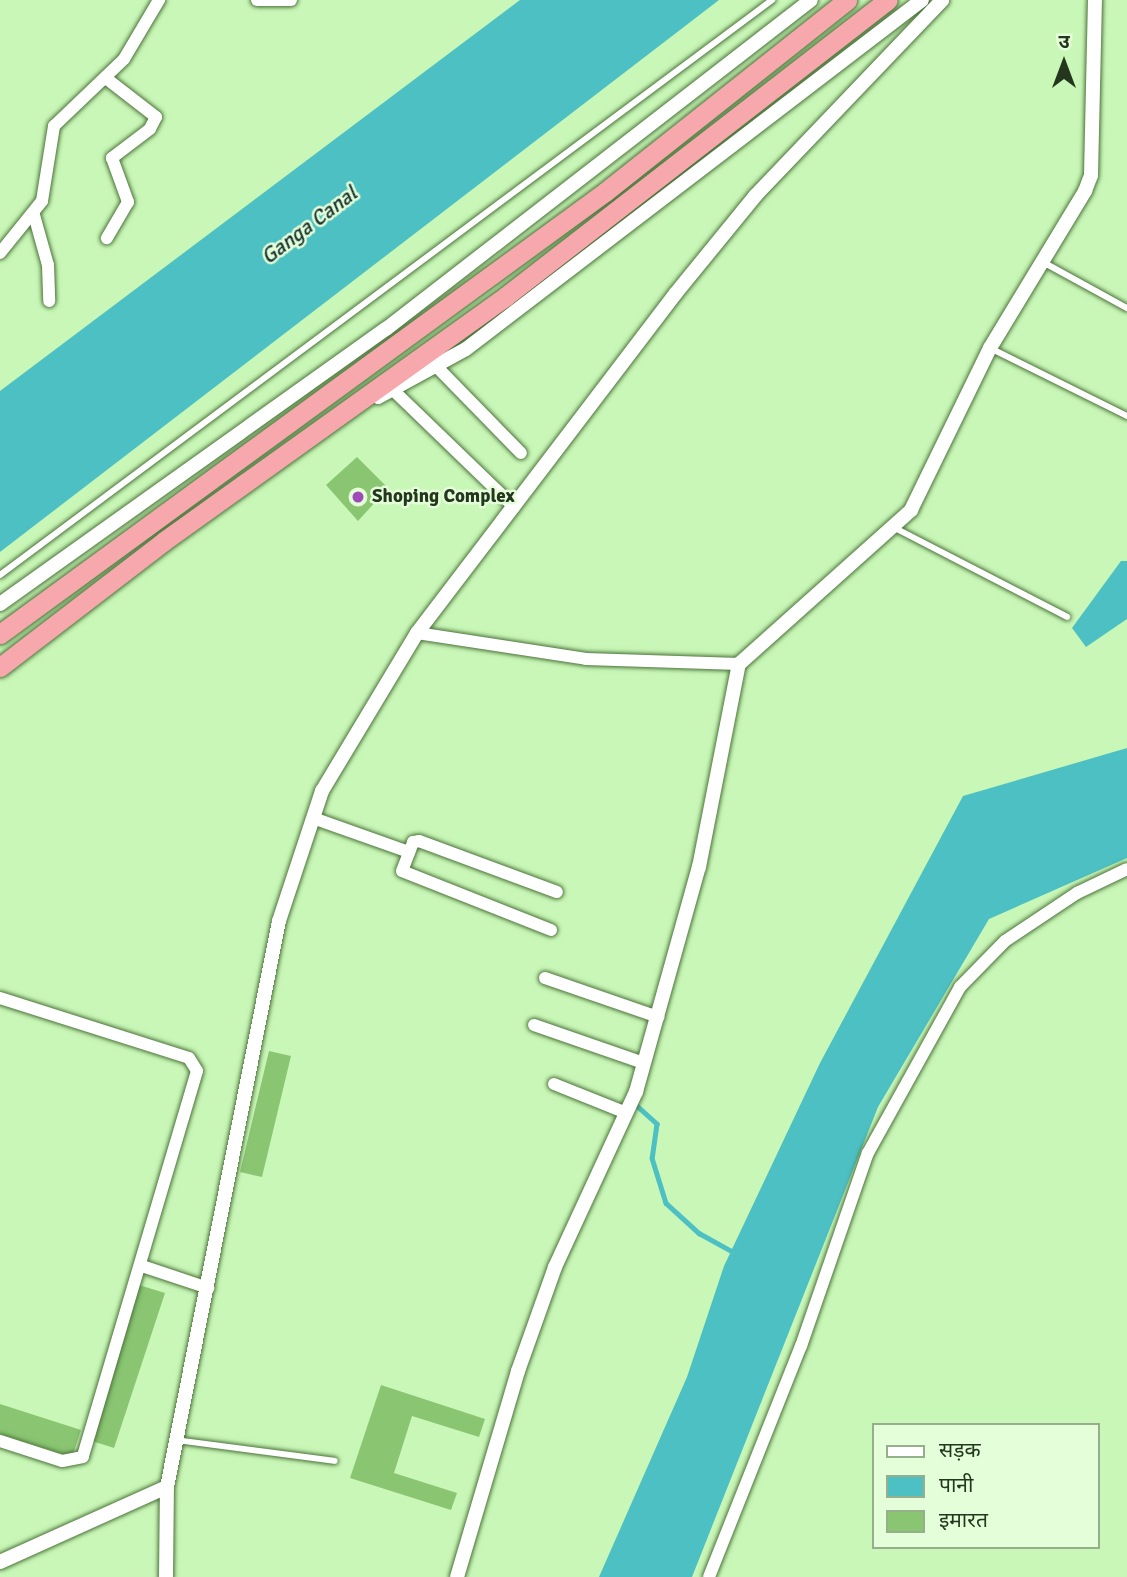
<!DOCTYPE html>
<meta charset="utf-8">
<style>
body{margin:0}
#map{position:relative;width:1127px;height:1577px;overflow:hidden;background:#c9f7b7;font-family:Signika,"Noto Sans Devanagari",sans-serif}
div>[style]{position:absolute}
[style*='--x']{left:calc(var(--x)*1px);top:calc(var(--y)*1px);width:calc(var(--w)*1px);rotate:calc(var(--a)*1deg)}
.water>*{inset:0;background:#4dc0c3}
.stream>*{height:4.5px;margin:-2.25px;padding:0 2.25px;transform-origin:2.25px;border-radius:2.25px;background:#4dc0c3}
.building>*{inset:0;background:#8ac572}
.roads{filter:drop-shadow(0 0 2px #4b733a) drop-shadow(0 0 2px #4b733a)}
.service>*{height:6px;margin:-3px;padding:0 3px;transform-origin:3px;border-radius:3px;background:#fff}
.minor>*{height:12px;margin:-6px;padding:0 6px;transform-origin:6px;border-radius:6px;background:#fff}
.tertiary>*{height:14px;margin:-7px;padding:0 7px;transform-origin:7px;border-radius:7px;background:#fff}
.trunk>*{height:19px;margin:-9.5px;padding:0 9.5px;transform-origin:9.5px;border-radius:9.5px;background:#f6a8ac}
.dots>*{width:19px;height:19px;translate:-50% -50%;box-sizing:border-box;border:4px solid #e3fed8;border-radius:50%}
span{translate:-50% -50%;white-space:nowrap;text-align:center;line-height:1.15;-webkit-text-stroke:5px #e3fed8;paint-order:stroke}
.poi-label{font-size:19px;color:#24361d;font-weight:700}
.left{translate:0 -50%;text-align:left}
.water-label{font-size:21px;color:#163031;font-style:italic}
.legend{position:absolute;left:872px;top:1423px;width:228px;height:126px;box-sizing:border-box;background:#e3fed8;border:2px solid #97ae8d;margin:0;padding:9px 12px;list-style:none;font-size:21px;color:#24361d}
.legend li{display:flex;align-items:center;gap:14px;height:35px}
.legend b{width:35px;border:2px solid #97ae8d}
.north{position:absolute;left:1029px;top:28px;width:70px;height:70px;-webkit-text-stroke:5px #e3fed8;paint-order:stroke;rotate:0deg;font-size:19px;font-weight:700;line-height:28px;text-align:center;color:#24361d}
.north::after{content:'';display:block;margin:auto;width:24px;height:32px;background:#24361d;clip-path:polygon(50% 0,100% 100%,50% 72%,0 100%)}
</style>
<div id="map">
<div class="water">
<i style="clip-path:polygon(520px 0,719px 0,0 552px,0 391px)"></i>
<i style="clip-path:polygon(1121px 561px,1127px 561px,1127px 619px,1086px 647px,1072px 628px)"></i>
<i style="clip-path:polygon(1127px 748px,1127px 858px,989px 919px,878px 1107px,692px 1577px,599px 1577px,687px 1377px,724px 1266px,820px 1063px,963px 796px)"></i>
</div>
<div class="stream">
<i style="--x:634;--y:1103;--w:31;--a:42"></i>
<i style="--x:657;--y:1124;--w:34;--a:98"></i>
<i style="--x:652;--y:1158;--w:47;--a:72.7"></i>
<i style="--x:666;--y:1203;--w:45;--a:42.3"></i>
<i style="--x:699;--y:1233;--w:37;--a:29"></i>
</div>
<div class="building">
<i style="clip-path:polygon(357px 457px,388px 488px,358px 521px,326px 485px)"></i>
<i style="clip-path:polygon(269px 1051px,291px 1056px,262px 1177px,240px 1172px)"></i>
<i style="clip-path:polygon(139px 1285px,165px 1293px,114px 1448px,89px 1440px)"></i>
<i style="clip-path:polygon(381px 1385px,485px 1419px,479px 1437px,412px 1416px,394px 1473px,457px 1493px,451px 1510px,350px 1478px)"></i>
<i style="clip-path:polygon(0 1404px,81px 1430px,72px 1457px,0 1434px)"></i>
</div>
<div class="roads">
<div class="service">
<i style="--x:1041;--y:261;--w:98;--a:28.7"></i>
<i style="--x:992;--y:349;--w:151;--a:26.4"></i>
<i style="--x:893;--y:527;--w:196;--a:27.3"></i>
<i style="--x:0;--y:575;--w:963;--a:-36.68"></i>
<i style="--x:176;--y:1440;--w:160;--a:7.5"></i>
</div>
<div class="minor">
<i style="--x:257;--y:0;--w:34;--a:0"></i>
<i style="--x:107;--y:79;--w:62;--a:37.8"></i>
<i style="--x:156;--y:117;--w:13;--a:117"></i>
<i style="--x:150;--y:129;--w:48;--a:142.7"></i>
<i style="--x:112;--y:158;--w:47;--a:70"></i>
<i style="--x:128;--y:202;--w:42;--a:120.3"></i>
<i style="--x:34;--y:215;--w:52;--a:74.4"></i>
<i style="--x:48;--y:265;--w:36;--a:88"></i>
<i style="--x:0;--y:253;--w:67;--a:-51.1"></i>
<i style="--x:42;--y:201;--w:76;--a:-80.9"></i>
<i style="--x:54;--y:126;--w:97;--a:-43.7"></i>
<i style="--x:124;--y:59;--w:69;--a:-59.3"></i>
<i style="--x:435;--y:365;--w:123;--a:45.7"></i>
<i style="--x:392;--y:389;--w:170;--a:44"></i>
<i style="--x:417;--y:633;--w:171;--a:8.7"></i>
<i style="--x:586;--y:659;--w:153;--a:1.9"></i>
<i style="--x:313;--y:818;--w:102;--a:19.5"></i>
<i style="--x:551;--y:930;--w:160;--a:-158.4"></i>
<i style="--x:402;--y:871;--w:31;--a:-69"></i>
<i style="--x:413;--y:842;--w:6;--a:-9"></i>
<i style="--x:419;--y:841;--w:147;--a:20.3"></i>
<i style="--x:545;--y:978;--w:120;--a:19"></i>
<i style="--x:0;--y:998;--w:198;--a:17.6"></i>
<i style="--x:189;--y:1058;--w:15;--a:58"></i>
<i style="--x:197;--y:1071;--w:402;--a:106.5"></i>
<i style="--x:83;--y:1457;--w:21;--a:169"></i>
<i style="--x:62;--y:1461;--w:65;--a:-162.1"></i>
<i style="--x:534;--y:1025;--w:116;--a:19.1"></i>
<i style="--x:554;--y:1084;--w:75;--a:21.8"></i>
<i style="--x:142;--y:1266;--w:70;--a:18.4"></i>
<i style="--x:709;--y:1577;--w:249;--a:-68.3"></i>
<i style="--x:801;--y:1346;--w:204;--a:-70.9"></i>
<i style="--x:868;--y:1153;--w:190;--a:-61"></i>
<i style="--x:960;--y:987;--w:64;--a:-45.6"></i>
<i style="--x:1005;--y:941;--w:87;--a:-33.7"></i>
<i style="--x:1077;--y:893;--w:55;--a:-25.6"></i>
</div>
<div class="tertiary">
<i style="--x:378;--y:397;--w:100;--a:-28.6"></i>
<i style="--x:466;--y:349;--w:574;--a:-37.43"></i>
<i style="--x:0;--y:604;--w:474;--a:-35.5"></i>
<i style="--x:386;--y:329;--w:537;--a:-37.74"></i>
<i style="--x:0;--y:1562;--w:183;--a:-24.2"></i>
<i style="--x:166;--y:1577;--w:90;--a:-89.4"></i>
<i style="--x:167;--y:1487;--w:577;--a:-78.81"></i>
<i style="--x:279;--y:921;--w:137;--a:-71.7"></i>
<i style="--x:322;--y:791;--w:184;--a:-59"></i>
<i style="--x:417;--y:633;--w:427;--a:-52.7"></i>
<i style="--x:676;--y:293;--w:125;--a:-50.8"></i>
<i style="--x:755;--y:196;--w:271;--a:-46.3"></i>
<i style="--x:457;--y:1577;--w:215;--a:-73.5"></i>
<i style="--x:518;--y:1371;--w:110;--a:-70.4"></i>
<i style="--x:555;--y:1267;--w:193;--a:-65.2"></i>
<i style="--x:636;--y:1092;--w:234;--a:-74.4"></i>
<i style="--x:699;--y:867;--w:207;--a:-78.9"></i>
<i style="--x:739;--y:664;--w:231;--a:-41.8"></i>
<i style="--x:911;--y:510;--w:180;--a:-64"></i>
<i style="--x:990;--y:348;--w:184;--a:-58.8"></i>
<i style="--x:1085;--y:191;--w:17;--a:-69"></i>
<i style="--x:1091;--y:175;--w:175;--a:-88.7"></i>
</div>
<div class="trunk">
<i style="--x:0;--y:634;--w:749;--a:-36.15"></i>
<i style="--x:605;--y:192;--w:309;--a:-38.4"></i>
<i style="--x:0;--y:667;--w:207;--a:-37.5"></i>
<i style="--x:164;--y:541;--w:421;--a:-35.6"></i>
<i style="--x:506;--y:296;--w:483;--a:-37.8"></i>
</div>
</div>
<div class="dots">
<i style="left:358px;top:497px;background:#9f4bba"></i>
</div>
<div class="poi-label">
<span class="left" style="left:372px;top:497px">Shoping Complex</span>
</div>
<div class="water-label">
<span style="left:309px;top:225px;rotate:-37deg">Ganga Canal</span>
</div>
<ul class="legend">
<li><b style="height:9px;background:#fff"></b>सड़क</li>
<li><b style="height:19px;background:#4dc0c3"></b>पानी</li>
<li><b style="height:19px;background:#8ac572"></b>इमारत</li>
</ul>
<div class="north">उ</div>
</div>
